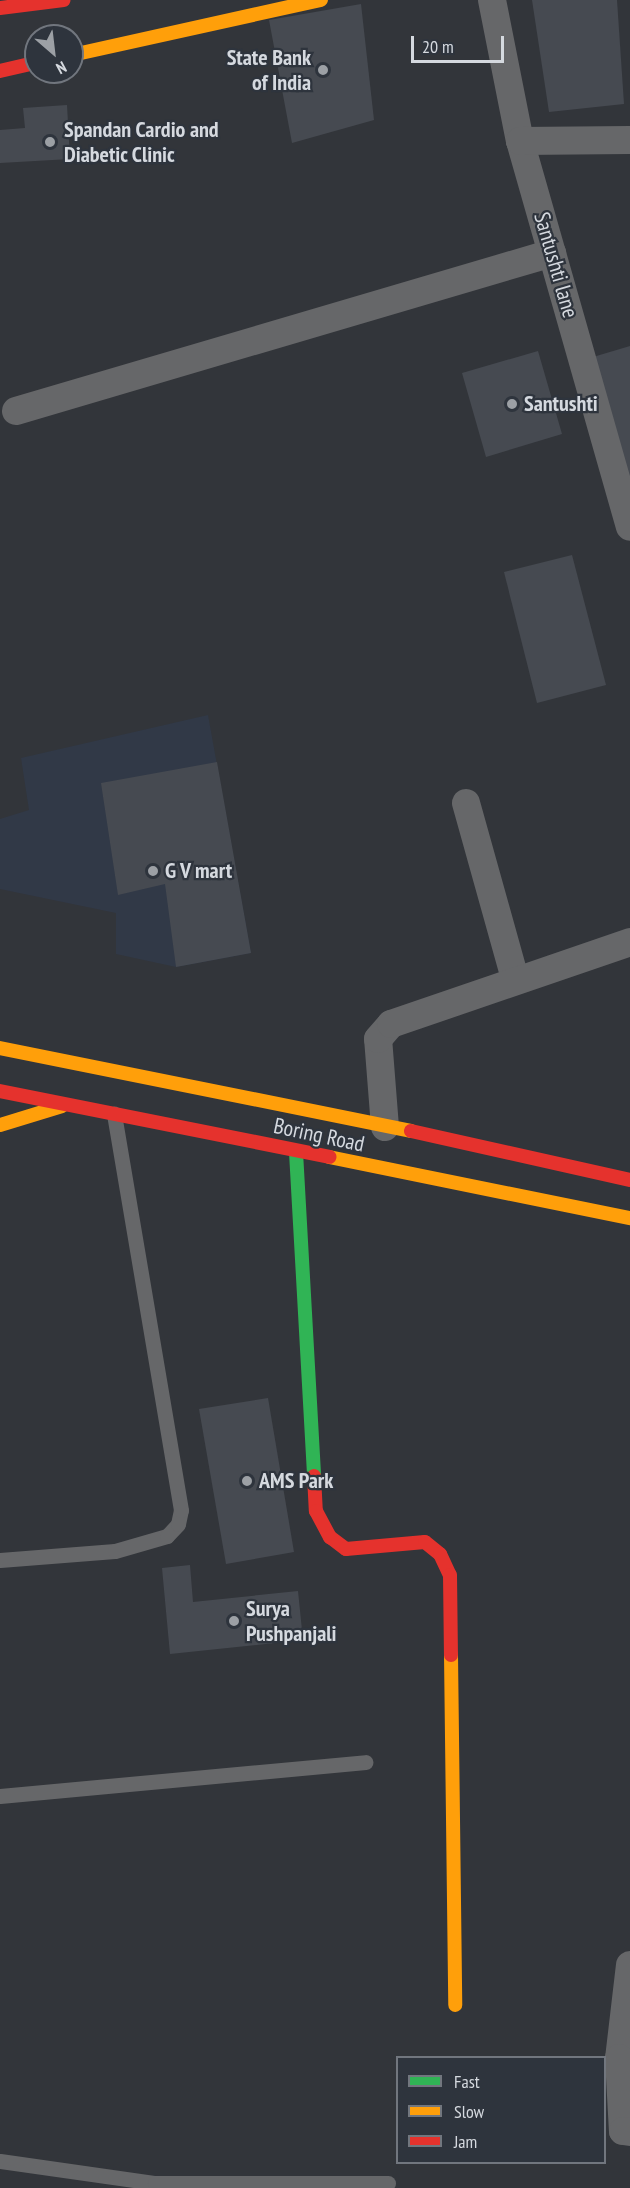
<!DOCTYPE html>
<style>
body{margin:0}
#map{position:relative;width:630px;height:2188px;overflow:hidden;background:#32353a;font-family:"PT Sans Narrow",sans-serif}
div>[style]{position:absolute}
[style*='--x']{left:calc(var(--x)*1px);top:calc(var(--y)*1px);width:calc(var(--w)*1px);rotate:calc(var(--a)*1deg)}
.built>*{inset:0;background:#313947}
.building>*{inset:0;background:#464a51}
.lane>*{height:15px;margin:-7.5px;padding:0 7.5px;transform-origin:7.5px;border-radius:7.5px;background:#666769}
.street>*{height:28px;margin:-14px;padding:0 14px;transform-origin:14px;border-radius:14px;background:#666769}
.fast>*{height:14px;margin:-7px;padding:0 7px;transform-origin:7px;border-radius:7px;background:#30b455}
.slow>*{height:14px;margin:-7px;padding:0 7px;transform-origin:7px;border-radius:7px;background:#ff9f0a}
.jam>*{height:14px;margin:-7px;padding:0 7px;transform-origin:7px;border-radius:7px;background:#e5322d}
.dots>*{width:16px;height:16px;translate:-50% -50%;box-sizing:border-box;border:3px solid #2e343d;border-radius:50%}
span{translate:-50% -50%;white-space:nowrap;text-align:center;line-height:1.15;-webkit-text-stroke:4.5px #2e343d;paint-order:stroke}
.poi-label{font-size:22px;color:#d5d9df;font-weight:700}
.right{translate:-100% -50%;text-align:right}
.left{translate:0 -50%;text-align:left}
.street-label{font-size:22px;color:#d5d9df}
.legend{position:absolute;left:396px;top:2056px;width:210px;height:108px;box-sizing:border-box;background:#2e343d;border:2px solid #71767e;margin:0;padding:8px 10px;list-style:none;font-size:18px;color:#d5d9df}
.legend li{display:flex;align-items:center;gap:12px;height:30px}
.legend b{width:30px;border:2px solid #71767e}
.north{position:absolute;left:24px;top:24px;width:60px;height:60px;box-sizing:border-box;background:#2e343d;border:2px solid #71767e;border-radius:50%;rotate:152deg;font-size:16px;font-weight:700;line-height:24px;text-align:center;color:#d5d9df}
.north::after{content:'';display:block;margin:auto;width:21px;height:27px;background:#9ca0a5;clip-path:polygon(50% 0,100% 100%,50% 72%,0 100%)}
.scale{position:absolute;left:411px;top:36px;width:93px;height:27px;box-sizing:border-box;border:3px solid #d5d9df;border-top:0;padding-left:8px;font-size:18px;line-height:21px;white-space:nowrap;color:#d5d9df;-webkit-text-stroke:4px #2e343d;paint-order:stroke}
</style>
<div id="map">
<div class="built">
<i style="clip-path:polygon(208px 715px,251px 953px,176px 967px,116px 954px,116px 913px,0 889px,0 819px,29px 810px,21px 758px)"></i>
</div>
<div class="building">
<i style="clip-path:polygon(532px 0,617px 0,624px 104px,549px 112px)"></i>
<i style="clip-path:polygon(361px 4px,374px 120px,292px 143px,269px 20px)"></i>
<i style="clip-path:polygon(67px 105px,70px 159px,0 163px,0 130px,25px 128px,23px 108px)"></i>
<i style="clip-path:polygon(630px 346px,630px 484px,593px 357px)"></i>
<i style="clip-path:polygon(538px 351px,562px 434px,486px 457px,462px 373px)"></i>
<i style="clip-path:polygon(572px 555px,606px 685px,537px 703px,504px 572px)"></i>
<i style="clip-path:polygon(217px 762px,251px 953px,176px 967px,165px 884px,118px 895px,101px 783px)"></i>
<i style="clip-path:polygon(268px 1398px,294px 1552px,226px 1564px,199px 1409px)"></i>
<i style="clip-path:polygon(190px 1565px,193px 1602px,298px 1591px,303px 1640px,170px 1654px,162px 1568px)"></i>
</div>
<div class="lane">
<i style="--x:0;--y:1560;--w:115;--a:-4.5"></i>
<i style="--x:115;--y:1551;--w:54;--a:-16.1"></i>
<i style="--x:167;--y:1536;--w:16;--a:-47"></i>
<i style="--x:178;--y:1524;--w:14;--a:-78"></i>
<i style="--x:181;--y:1510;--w:402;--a:-99.6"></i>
<i style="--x:0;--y:1796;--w:367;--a:-5.3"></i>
<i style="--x:0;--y:2161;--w:157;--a:8.1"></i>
<i style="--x:155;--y:2183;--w:233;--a:0"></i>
</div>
<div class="street">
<i style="--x:492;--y:0;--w:144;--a:78.8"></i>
<i style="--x:520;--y:141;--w:401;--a:74.1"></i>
<i style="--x:520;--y:141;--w:110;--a:-0.5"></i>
<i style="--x:16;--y:411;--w:559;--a:-16.42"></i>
<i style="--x:466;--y:803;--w:183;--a:74.4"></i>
<i style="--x:385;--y:1127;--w:88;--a:-94.5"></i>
<i style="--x:378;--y:1039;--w:20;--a:-49"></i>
<i style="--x:391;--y:1024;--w:253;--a:-18.9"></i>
<i style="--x:630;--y:1965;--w:94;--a:96.7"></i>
<i style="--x:619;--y:2058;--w:73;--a:86.9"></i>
<i style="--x:623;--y:2131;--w:7;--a:8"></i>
</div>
<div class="fast">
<i style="--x:296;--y:1152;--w:324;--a:86.8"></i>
</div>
<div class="slow">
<i style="--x:72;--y:55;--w:255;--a:-12.5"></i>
<i style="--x:0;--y:1048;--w:419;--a:11.4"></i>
<i style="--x:0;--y:1125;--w:65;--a:-17"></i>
<i style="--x:329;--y:1157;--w:307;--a:11.5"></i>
<i style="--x:451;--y:1655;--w:350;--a:89.3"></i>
</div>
<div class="jam">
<i style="--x:0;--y:8;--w:64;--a:-7.1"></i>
<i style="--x:0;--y:71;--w:37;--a:-13"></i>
<i style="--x:0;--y:1091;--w:336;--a:11.3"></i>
<i style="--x:411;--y:1131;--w:224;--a:12.6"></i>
<i style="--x:314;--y:1476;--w:35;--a:87"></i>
<i style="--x:316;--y:1511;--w:30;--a:62"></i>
<i style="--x:330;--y:1537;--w:20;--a:37"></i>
<i style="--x:346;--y:1549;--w:79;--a:-5.1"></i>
<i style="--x:425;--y:1542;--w:19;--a:39"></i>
<i style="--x:440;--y:1554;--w:23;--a:65"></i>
<i style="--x:450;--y:1575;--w:80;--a:89.3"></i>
</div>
<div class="dots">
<i style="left:323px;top:70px;background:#9ca0a5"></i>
<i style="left:50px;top:142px;background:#9ca0a5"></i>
<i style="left:512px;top:404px;background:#9ca0a5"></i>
<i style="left:153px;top:871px;background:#9ca0a5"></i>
<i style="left:247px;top:1481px;background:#9ca0a5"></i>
<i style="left:234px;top:1621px;background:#9ca0a5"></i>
</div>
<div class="poi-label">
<span class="right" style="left:311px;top:70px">State Bank<br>of India</span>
<span class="left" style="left:64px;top:142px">Spandan Cardio and<br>Diabetic Clinic</span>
<span class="left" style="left:524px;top:404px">Santushti</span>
<span class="left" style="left:165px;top:871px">G V mart</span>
<span class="left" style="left:259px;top:1481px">AMS Park</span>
<span class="left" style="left:246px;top:1621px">Surya<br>Pushpanjali</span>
</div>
<div class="street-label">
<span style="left:556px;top:265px;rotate:74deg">Santushti lane</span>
<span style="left:319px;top:1135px;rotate:12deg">Boring Road</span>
</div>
<ul class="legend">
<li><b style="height:8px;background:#30b455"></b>Fast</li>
<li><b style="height:8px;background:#ff9f0a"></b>Slow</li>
<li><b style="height:8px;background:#e5322d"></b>Jam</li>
</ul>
<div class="north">N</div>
<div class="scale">20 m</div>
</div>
